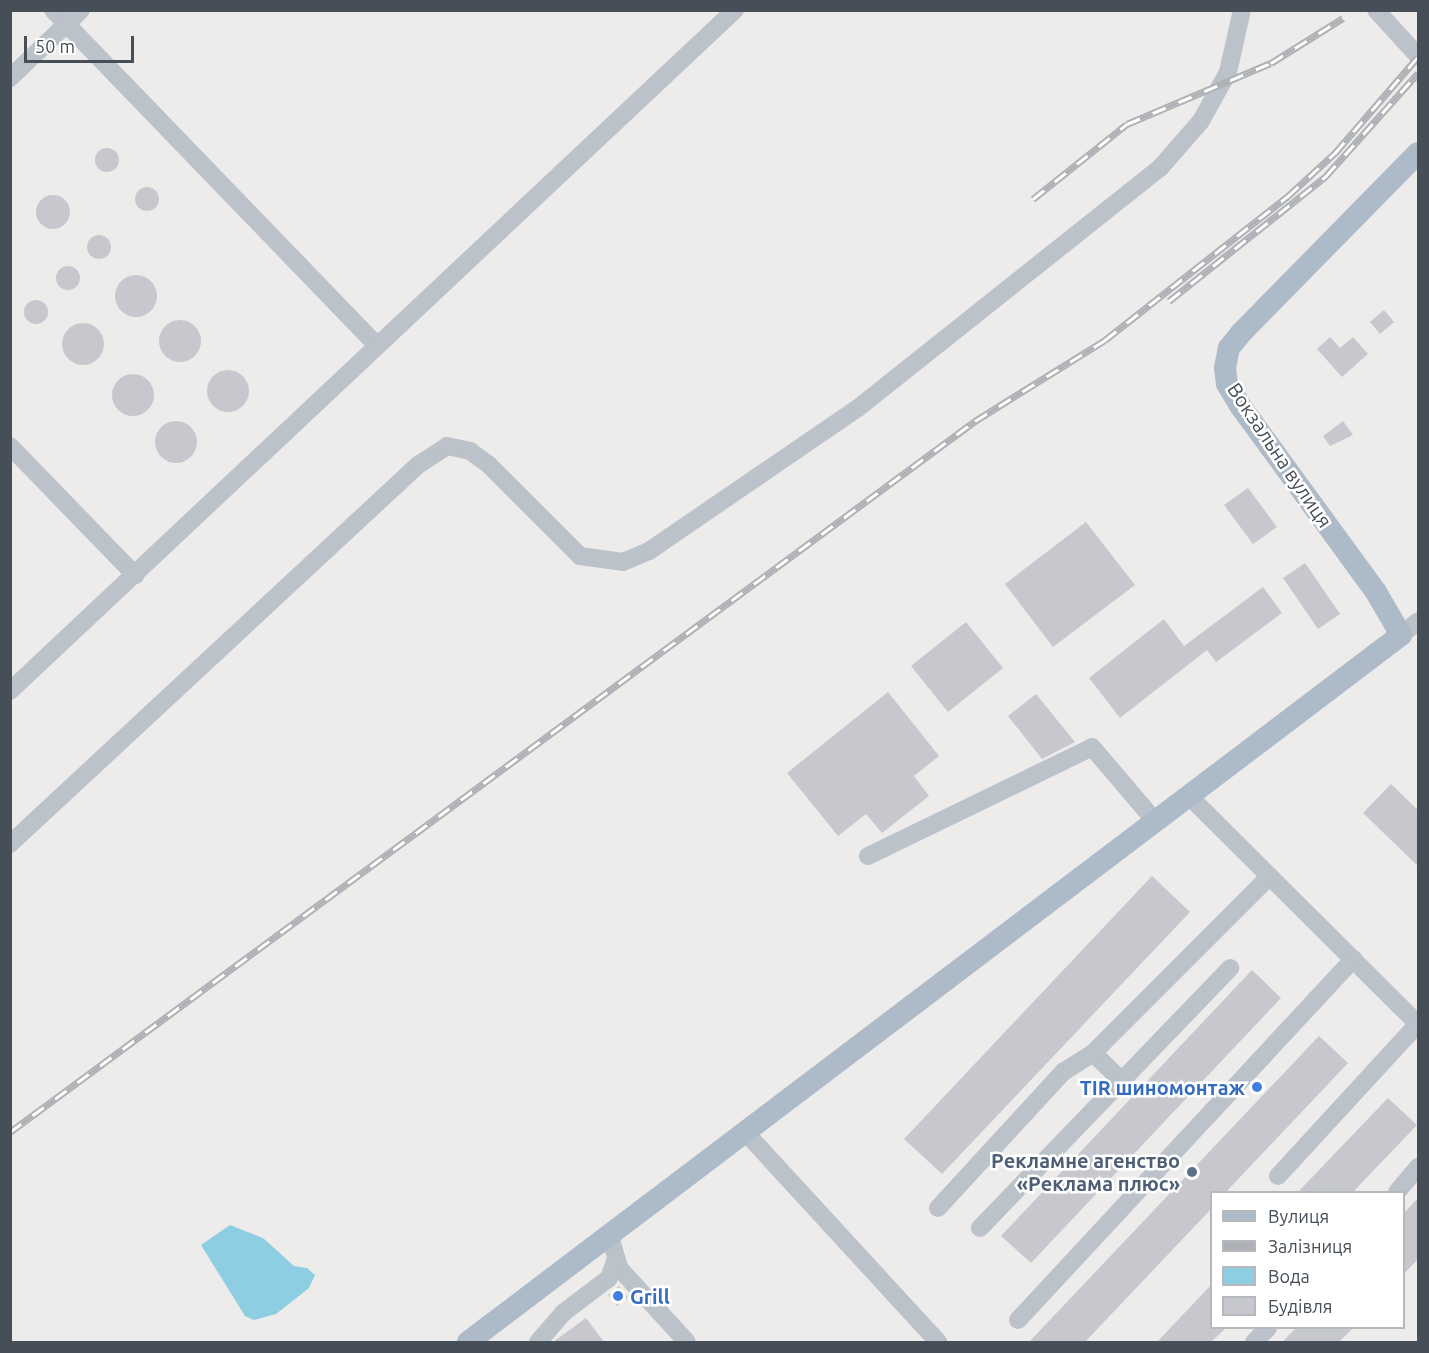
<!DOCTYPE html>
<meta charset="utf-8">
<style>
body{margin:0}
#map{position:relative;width:1429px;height:1353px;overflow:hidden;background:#eeebeb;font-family:Ubuntu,sans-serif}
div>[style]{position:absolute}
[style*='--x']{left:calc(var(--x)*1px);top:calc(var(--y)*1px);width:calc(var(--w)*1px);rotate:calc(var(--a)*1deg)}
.water>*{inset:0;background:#8ecee2}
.building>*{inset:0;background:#c7c7ce}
.round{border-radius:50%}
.minor>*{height:18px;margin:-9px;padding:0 9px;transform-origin:9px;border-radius:9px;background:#bbc2ca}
.major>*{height:22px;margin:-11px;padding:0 11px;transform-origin:11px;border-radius:11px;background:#adbac8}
.rail>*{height:7px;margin-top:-3.5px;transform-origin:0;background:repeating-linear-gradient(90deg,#fff 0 14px,#aeb1b5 0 28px);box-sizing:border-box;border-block:2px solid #aeb1b5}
.dots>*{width:16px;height:16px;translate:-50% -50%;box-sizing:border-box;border:3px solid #fff;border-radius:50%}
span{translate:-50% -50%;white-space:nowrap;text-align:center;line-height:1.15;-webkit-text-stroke:5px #fff;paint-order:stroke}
.street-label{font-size:20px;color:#464e57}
.shop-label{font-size:20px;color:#366cbe;font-weight:700}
.right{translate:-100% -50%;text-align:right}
.left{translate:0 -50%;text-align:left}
.service-label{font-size:20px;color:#4e5e75;font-weight:700}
.frame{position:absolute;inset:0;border:12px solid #464e57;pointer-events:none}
.legend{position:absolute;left:1210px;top:1191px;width:195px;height:138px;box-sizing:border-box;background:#fff;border:2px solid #b5b8bc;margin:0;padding:8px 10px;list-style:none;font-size:18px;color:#464e57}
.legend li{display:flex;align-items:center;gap:12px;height:30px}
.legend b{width:30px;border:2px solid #b5b8bc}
.scale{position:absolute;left:24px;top:36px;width:110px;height:27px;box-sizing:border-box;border:3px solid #464e57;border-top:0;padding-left:8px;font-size:18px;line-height:21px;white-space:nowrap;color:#464e57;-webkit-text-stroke:4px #fff;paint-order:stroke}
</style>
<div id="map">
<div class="water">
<i style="clip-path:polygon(230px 1225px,263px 1238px,294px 1266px,307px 1268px,315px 1275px,309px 1288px,276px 1314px,254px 1320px,245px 1316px,201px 1245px)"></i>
</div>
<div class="building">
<i class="round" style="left:95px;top:148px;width:24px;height:24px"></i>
<i class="round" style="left:135px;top:187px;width:24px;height:24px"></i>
<i class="round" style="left:36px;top:195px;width:34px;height:34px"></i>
<i class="round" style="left:87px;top:235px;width:24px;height:24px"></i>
<i class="round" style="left:56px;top:266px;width:24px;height:24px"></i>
<i class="round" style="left:115px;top:275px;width:42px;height:42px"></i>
<i class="round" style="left:24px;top:300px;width:24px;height:24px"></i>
<i style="clip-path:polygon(1384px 310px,1394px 322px,1380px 334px,1370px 322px)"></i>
<i class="round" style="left:159px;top:320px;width:42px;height:42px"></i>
<i class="round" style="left:62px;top:323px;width:42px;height:42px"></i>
<i style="clip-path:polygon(1330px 337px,1340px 348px,1353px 337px,1368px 354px,1342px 377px,1317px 349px)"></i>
<i class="round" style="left:207px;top:370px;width:42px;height:42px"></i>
<i class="round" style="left:112px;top:374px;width:42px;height:42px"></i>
<i style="clip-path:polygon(1343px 421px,1353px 435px,1330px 446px,1323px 436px)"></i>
<i class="round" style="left:155px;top:421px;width:42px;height:42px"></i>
<i style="clip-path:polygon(1248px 488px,1277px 527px,1253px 544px,1224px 505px)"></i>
<i style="clip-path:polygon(1086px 522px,1135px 585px,1053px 647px,1005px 584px)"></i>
<i style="clip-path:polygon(1305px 563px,1340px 614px,1318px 629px,1283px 578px)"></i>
<i style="clip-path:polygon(1263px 587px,1282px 613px,1216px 662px,1207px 650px,1120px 718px,1089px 678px,1164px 619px,1184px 646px)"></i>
<i style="clip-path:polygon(966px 622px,1003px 668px,948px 712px,911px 666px)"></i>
<i style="clip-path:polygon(888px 692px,939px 756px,914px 776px,929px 796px,882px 833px,866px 814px,838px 836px,787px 773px)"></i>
<i style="clip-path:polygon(1036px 694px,1075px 742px,1042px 759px,1008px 716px)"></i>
<i style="clip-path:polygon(1391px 784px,1419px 811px,1419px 867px,1363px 813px)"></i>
<i style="clip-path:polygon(1152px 876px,1190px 912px,942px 1174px,904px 1139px)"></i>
<i style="clip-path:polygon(1252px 970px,1281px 998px,1031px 1263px,1001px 1236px)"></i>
<i style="clip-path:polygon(1319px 1036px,1348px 1063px,1226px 1192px,1212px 1192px,1212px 1208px,1085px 1342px,1029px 1342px)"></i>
<i style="clip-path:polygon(1388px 1098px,1417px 1125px,1353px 1192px,1298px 1192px)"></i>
<i style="clip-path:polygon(1419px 1197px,1419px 1258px,1404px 1274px,1404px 1213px)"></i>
<i style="clip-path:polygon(1212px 1284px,1212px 1328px,1226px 1328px,1211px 1342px,1157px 1342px)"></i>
<i style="clip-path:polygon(619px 1286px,628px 1297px,617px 1306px,608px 1295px)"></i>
<i style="clip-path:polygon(586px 1318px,604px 1342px,553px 1342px)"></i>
<i style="clip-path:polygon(1296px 1328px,1353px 1328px,1339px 1342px,1282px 1342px)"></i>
</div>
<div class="minor">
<i style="--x:53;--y:10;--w:465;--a:46"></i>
<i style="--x:1376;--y:10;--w:62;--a:47.6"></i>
<i style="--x:10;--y:78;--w:98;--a:-43.8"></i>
<i style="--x:10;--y:446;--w:180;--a:45.9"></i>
<i style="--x:1401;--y:635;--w:22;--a:-39"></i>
<i style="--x:10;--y:691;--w:995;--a:-43.21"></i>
<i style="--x:1189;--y:796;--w:323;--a:44.9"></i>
<i style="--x:10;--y:844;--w:557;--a:-42.89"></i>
<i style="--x:418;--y:465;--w:35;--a:-33"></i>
<i style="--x:447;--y:446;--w:24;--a:12"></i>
<i style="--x:470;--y:451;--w:22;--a:36"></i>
<i style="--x:488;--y:464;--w:130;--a:45"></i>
<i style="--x:580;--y:556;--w:43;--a:7.9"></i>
<i style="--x:623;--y:562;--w:28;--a:-23"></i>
<i style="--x:649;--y:551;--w:253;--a:-34.4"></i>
<i style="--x:858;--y:408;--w:386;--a:-38.5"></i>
<i style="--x:1160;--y:168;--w:62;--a:-48.9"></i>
<i style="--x:1201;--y:121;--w:56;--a:-61.1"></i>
<i style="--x:1228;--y:72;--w:64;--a:-77.3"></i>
<i style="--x:868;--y:856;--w:249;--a:-25.9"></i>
<i style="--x:1092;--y:747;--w:97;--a:49.6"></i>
<i style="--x:1093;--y:1053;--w:40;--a:44"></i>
<i style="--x:746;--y:1133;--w:284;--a:47.4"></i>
<i style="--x:1278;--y:1176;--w:207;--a:-47.4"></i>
<i style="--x:1397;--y:1192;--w:33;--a:-50"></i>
<i style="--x:938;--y:1208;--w:185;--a:-47.4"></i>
<i style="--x:1063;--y:1072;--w:36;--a:-32"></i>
<i style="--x:1093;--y:1053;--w:250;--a:-45"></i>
<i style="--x:980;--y:1228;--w:361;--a:-46.1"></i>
<i style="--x:610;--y:1236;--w:33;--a:74"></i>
<i style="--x:619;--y:1268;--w:100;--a:47.4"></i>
<i style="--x:1018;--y:1320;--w:493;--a:-47.1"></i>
<i style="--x:538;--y:1342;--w:38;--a:-49"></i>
<i style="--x:563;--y:1313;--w:58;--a:-37.3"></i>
<i style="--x:609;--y:1278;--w:20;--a:-70"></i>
<i style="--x:1254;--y:1342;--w:20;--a:-45"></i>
</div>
<div class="major">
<i style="--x:468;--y:1342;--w:1171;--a:-37.15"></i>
<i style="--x:1401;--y:635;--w:50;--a:-120.2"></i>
<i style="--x:1376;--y:592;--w:229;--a:-126.1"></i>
<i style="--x:1241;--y:407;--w:27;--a:-121"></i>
<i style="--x:1227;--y:384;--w:16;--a:-97"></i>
<i style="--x:1225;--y:368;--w:20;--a:-79"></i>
<i style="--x:1229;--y:348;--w:19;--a:-51"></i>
<i style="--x:1241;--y:333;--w:252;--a:-45.5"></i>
</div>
<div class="rail">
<i style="--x:1033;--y:199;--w:120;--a:-38.6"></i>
<i style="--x:1127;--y:124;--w:156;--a:-23"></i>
<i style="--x:1271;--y:63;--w:85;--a:-32"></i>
<i style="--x:1169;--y:301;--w:201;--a:-38.5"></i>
<i style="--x:1326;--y:176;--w:138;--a:-48.2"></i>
<i style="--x:10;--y:1132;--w:1199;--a:-36.38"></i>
<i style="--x:975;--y:421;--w:153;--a:-31.9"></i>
<i style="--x:1105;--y:340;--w:233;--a:-38.2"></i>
<i style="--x:1288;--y:196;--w:64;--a:-42.5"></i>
<i style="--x:1335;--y:153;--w:127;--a:-49.2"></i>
</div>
<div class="dots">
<i style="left:1257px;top:1087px;background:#3f7fe0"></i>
<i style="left:1192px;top:1172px;background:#5c6f8a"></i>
<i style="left:618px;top:1296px;background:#3f7fe0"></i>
</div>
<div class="street-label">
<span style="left:1280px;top:455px;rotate:56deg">Вокзальна вулиця</span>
</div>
<div class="shop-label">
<span class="right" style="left:1245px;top:1087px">TIR шиномонтаж</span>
<span class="left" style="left:630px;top:1296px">Grill</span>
</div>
<div class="service-label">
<span class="right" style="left:1180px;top:1172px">Рекламне агенство<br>«Реклама плюс»</span>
</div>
<div class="frame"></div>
<ul class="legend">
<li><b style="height:8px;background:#adbac8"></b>Вулиця</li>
<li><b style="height:8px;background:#aeb1b5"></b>Залізниця</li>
<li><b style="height:16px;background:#8ecee2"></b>Вода</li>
<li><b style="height:16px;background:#c7c7ce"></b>Будівля</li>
</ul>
<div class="scale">50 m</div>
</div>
